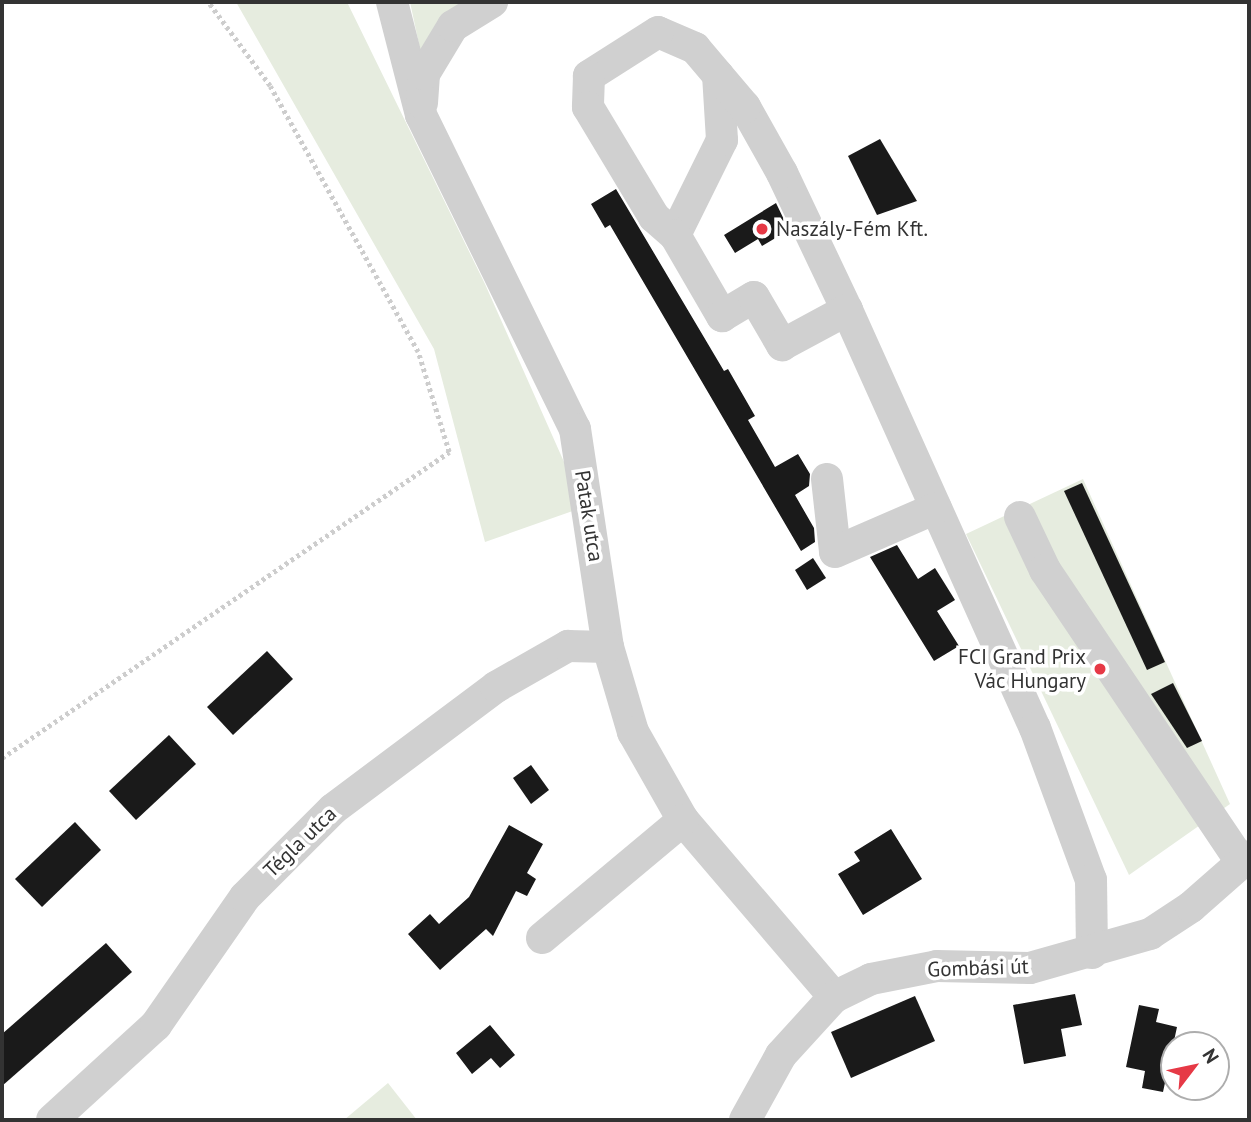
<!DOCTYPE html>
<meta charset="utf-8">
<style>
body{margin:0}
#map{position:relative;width:1251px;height:1122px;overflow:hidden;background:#fff;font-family:"PT Sans",sans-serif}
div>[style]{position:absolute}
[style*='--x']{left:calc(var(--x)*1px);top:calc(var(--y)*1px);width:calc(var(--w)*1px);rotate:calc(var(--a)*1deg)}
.green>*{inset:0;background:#e6ecdf}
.building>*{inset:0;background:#1a1a1a}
.path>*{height:4.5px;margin-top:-2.25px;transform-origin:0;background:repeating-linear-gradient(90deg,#cdcdcd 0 3.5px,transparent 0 7px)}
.minor>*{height:32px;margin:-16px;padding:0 16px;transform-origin:16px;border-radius:16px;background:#d0d0d0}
.dots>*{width:19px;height:19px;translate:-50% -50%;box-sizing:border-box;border:4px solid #fff;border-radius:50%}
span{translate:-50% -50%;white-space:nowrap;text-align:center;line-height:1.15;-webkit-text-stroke:7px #fff;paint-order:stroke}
.poi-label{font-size:21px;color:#333}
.left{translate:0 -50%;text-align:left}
.right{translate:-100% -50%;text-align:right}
.street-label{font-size:21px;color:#333}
.frame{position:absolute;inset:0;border:4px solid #333;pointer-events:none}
.north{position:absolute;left:1160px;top:1031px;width:70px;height:70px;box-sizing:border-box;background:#fff;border:2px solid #adadad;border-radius:50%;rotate:58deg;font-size:19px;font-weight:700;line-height:28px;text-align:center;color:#333}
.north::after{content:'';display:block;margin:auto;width:24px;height:32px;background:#e63946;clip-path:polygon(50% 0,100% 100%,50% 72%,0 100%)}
</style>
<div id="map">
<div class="green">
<i style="clip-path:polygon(236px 2px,347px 2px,485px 284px,584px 507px,485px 542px,434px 349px)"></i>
<i style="clip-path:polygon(410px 2px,508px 2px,463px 28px,429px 91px)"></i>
<i style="clip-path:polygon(1083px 479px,1230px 804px,1129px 875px,966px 534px)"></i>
<i style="clip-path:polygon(388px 1083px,417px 1120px,344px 1120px)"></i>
</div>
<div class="building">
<i style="clip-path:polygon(880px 139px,917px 201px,877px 215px,848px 156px)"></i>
<i style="clip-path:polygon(616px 189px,724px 371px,728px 369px,755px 416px,748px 420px,775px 467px,798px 454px,810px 474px,809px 486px,795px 495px,814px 528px,815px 542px,801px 551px,610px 225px,605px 228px,591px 204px)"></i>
<i style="clip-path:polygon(776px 203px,789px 230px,762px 246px,758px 239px,735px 253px,724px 235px)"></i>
<i style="clip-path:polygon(1082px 483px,1165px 662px,1147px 670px,1064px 491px)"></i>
<i style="clip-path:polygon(897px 545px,918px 579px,935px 568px,955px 600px,937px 611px,959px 646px,934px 661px,870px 557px)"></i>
<i style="clip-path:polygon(813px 558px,826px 578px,807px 590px,795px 570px)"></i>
<i style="clip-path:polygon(267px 651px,293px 679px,233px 735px,207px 707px)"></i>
<i style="clip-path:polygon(1173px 683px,1202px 741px,1187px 748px,1151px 694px)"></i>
<i style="clip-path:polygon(169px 735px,196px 764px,136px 820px,109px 791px)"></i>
<i style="clip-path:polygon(531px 765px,549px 790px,531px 804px,513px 778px)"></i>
<i style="clip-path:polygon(75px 822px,101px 850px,42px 907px,15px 879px)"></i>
<i style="clip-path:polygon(509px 825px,543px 844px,527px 873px,536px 879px,527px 896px,516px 891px,493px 936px,486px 929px,440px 970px,408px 934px,430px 914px,439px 924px,469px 897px)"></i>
<i style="clip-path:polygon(891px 829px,922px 879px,863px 915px,838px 874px,860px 861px,854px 852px)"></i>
<i style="clip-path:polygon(106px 943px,132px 972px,2px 1086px,2px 1034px)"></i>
<i style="clip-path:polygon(1075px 994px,1082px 1025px,1061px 1029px,1066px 1056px,1024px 1064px,1013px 1005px)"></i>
<i style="clip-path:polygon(915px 996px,935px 1041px,851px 1078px,831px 1032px)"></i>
<i style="clip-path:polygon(1139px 1005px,1159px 1009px,1156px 1022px,1177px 1027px,1163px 1092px,1142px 1088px,1145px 1071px,1126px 1067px)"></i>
<i style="clip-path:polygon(490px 1025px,515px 1055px,500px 1068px,491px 1058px,472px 1074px,456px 1053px)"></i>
</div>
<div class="path">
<i style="--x:2;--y:758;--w:542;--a:-34.39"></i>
<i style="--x:449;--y:452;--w:105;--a:-107.2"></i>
<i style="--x:418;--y:352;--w:304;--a:-119.1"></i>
<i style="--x:270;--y:86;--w:104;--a:-126.4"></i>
</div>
<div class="minor">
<i style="--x:392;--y:2;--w:117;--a:75.6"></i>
<i style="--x:421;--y:115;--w:350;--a:63.9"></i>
<i style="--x:575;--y:429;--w:220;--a:81.4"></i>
<i style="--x:608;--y:647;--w:89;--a:73.6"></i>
<i style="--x:633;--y:732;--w:101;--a:60.4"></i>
<i style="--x:683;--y:820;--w:233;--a:49.5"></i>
<i style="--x:422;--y:103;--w:29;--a:-86"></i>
<i style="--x:424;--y:74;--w:56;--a:-58.9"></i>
<i style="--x:453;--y:26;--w:46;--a:-31.6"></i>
<i style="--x:675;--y:235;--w:106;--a:-63.7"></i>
<i style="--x:722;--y:140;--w:65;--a:-93.5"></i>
<i style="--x:847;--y:310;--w:152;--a:-115.4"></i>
<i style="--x:782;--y:173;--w:76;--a:-119.3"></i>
<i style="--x:745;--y:107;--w:77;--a:-130.3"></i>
<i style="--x:695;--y:48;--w:40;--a:-156.6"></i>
<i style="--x:658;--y:32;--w:82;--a:147.5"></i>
<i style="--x:589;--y:76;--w:31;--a:92"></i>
<i style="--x:588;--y:107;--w:128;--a:59"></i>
<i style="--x:654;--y:217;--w:28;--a:41"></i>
<i style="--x:675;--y:235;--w:94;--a:59.9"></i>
<i style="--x:722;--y:316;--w:37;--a:-31"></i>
<i style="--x:754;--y:297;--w:56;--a:59.7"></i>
<i style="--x:782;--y:345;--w:74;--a:-28.3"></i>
<i style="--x:847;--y:310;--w:458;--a:65.8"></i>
<i style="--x:1035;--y:728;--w:162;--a:69.8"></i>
<i style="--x:1091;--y:880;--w:73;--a:89.2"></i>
<i style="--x:827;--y:479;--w:73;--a:83.7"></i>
<i style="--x:835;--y:552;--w:110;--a:-23.5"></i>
<i style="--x:1020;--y:517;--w:59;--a:64.7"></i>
<i style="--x:1045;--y:570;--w:353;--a:56.1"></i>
<i style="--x:542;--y:938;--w:184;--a:-39.9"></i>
<i style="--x:52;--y:1120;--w:141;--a:-42.4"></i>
<i style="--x:156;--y:1025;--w:156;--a:-55.2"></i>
<i style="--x:245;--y:897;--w:124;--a:-45"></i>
<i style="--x:333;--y:809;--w:204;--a:-36.8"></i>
<i style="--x:496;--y:687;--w:83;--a:-29.7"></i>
<i style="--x:568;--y:646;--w:40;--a:1.4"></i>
<i style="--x:745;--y:1120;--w:74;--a:-61"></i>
<i style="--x:781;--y:1055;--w:79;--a:-47.6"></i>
<i style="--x:834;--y:997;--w:41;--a:-25.9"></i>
<i style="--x:871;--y:979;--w:67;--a:-11.1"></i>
<i style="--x:937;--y:966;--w:93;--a:1.2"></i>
<i style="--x:1030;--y:968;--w:125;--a:-15.8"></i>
<i style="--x:1150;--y:934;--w:49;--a:-33.4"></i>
<i style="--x:1191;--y:907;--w:77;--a:-41.3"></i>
</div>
<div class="dots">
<i style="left:762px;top:229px;background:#e63946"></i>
<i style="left:1100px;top:669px;background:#e63946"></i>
</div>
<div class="poi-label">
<span class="left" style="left:776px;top:229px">Naszály-Fém Kft.</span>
<span class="right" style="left:1086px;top:669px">FCI Grand Prix<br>Vác Hungary</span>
</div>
<div class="street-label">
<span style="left:589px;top:516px;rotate:81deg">Patak utca</span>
<span style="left:300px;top:842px;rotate:-44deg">Tégla utca</span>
<span style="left:978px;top:968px;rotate:-2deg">Gombási út</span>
</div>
<div class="frame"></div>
<div class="north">N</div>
</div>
